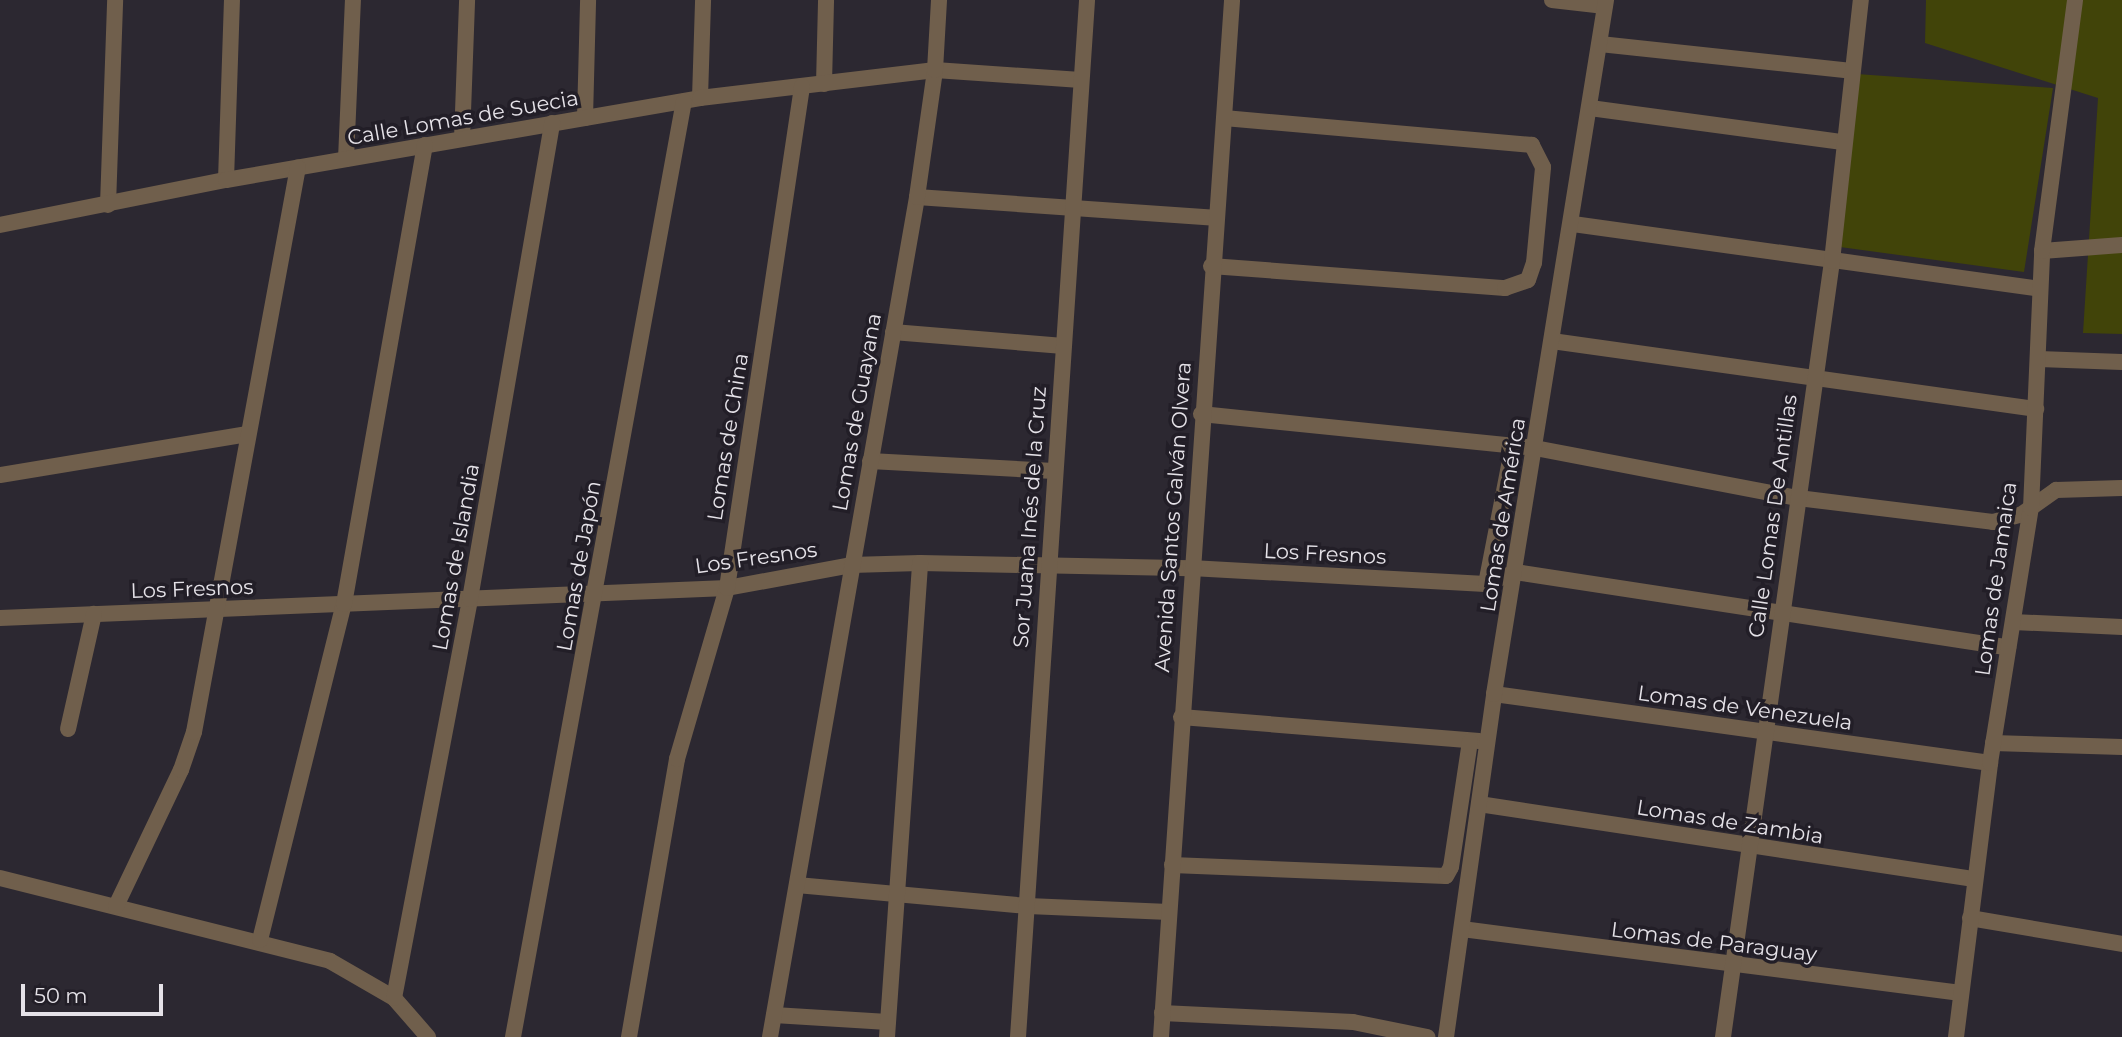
<!DOCTYPE html>
<meta charset="utf-8">
<style>
body{margin:0}
#map{position:relative;width:2122px;height:1037px;overflow:hidden;background:#2c2831;font-family:Montserrat,sans-serif}
div>[style]{position:absolute}
[style*='--x']{left:calc(var(--x)*1px);top:calc(var(--y)*1px);width:calc(var(--w)*1px);rotate:calc(var(--a)*1deg)}
.green>*{inset:0;background:#414409}
.street>*{height:16px;margin:-8px;padding:0 8px;transform-origin:8px;border-radius:8px;background:#705f4c}
span{translate:-50% -50%;white-space:nowrap;text-align:center;line-height:1.15;-webkit-text-stroke:7px #221e27;paint-order:stroke}
.street-label{font-size:21px;color:#e5e2e8}
.scale{position:absolute;left:21px;top:984px;width:142px;height:32px;box-sizing:border-box;border:4px solid #e5e2e8;border-top:0;padding-left:9px;font-size:21px;line-height:24px;white-space:nowrap;color:#e5e2e8;-webkit-text-stroke:5px #221e27;paint-order:stroke}
</style>
<div id="map">
<div class="green">
<i style="clip-path:polygon(1926px 0,2122px 0,2122px 334px,2083px 333px,2098px 98px,1925px 43px)"></i>
<i style="clip-path:polygon(1857px 74px,2053px 88px,2024px 272px,1840px 247px)"></i>
</div>
<div class="street">
<i style="--x:1552;--y:0;--w:53;--a:6.5"></i>
<i style="--x:1600;--y:44;--w:253;--a:6.1"></i>
<i style="--x:824;--y:84;--w:84;--a:-88.6"></i>
<i style="--x:700;--y:98;--w:98;--a:-88.2"></i>
<i style="--x:1590;--y:108;--w:255;--a:7.7"></i>
<i style="--x:585;--y:118;--w:118;--a:-88.5"></i>
<i style="--x:462;--y:139;--w:139;--a:-87.9"></i>
<i style="--x:346;--y:159;--w:159;--a:-87.5"></i>
<i style="--x:226;--y:180;--w:180;--a:-88.1"></i>
<i style="--x:917;--y:197;--w:298;--a:4"></i>
<i style="--x:108;--y:205;--w:205;--a:-88"></i>
<i style="--x:1573;--y:224;--w:471;--a:7.9"></i>
<i style="--x:0;--y:225;--w:230;--a:-11.3"></i>
<i style="--x:226;--y:180;--w:481;--a:-9.8"></i>
<i style="--x:700;--y:98;--w:237;--a:-6.8"></i>
<i style="--x:935;--y:70;--w:146;--a:3.9"></i>
<i style="--x:2042;--y:251;--w:80;--a:-4.3"></i>
<i style="--x:1211;--y:266;--w:295;--a:4.3"></i>
<i style="--x:1505;--y:288;--w:24;--a:-19"></i>
<i style="--x:1528;--y:280;--w:18;--a:-71"></i>
<i style="--x:1534;--y:263;--w:96;--a:-84.6"></i>
<i style="--x:1543;--y:167;--w:25;--a:-117"></i>
<i style="--x:1532;--y:145;--w:309;--a:-175"></i>
<i style="--x:893;--y:332;--w:171;--a:4.7"></i>
<i style="--x:1552;--y:341;--w:489;--a:8"></i>
<i style="--x:2039;--y:359;--w:83;--a:2.1"></i>
<i style="--x:1201;--y:414;--w:336;--a:5.8"></i>
<i style="--x:1535;--y:448;--w:268;--a:10.8"></i>
<i style="--x:1798;--y:498;--w:196;--a:7"></i>
<i style="--x:1993;--y:522;--w:30;--a:-15"></i>
<i style="--x:2022;--y:514;--w:42;--a:-35.2"></i>
<i style="--x:2056;--y:490;--w:66;--a:-1.7"></i>
<i style="--x:870;--y:461;--w:184;--a:3.1"></i>
<i style="--x:0;--y:475;--w:251;--a:-9.4"></i>
<i style="--x:1486;--y:584;--w:142;--a:-79"></i>
<i style="--x:0;--y:618;--w:728;--a:-2.36"></i>
<i style="--x:727;--y:588;--w:126;--a:-10.5"></i>
<i style="--x:851;--y:565;--w:69;--a:-1.7"></i>
<i style="--x:920;--y:563;--w:271;--a:1.1"></i>
<i style="--x:1191;--y:568;--w:295;--a:3.1"></i>
<i style="--x:1486;--y:584;--w:31;--a:-22"></i>
<i style="--x:1515;--y:572;--w:499;--a:8.7"></i>
<i style="--x:2013;--y:622;--w:109;--a:2.6"></i>
<i style="--x:1494;--y:694;--w:501;--a:7.92"></i>
<i style="--x:1181;--y:717;--w:299;--a:4.6"></i>
<i style="--x:68;--y:729;--w:118;--a:-77.3"></i>
<i style="--x:1993;--y:743;--w:129;--a:1.8"></i>
<i style="--x:1479;--y:804;--w:501;--a:8.62"></i>
<i style="--x:1172;--y:865;--w:274;--a:2.3"></i>
<i style="--x:1446;--y:876;--w:10;--a:-61"></i>
<i style="--x:1451;--y:867;--w:127;--a:-81.4"></i>
<i style="--x:0;--y:878;--w:340;--a:14.1"></i>
<i style="--x:330;--y:961;--w:74;--a:30"></i>
<i style="--x:394;--y:998;--w:52;--a:48.9"></i>
<i style="--x:797;--y:885;--w:232;--a:5.2"></i>
<i style="--x:1028;--y:906;--w:141;--a:2.4"></i>
<i style="--x:116;--y:906;--w:151;--a:-64.5"></i>
<i style="--x:181;--y:770;--w:40;--a:-71.1"></i>
<i style="--x:194;--y:732;--w:574;--a:-79.57"></i>
<i style="--x:1970;--y:918;--w:154;--a:9.7"></i>
<i style="--x:1462;--y:929;--w:503;--a:7.31"></i>
<i style="--x:260;--y:940;--w:346;--a:-76"></i>
<i style="--x:344;--y:604;--w:466;--a:-80"></i>
<i style="--x:394;--y:998;--w:406;--a:-79.2"></i>
<i style="--x:470;--y:599;--w:483;--a:-80.2"></i>
<i style="--x:1162;--y:1013;--w:191;--a:2.7"></i>
<i style="--x:1353;--y:1022;--w:76;--a:11.5"></i>
<i style="--x:774;--y:1015;--w:114;--a:3.5"></i>
<i style="--x:513;--y:1037;--w:951;--a:-79.65"></i>
<i style="--x:629;--y:1037;--w:282;--a:-80.2"></i>
<i style="--x:677;--y:759;--w:178;--a:-73.7"></i>
<i style="--x:727;--y:588;--w:507;--a:-81.49"></i>
<i style="--x:770;--y:1037;--w:853;--a:-80.07"></i>
<i style="--x:917;--y:197;--w:128;--a:-81.9"></i>
<i style="--x:935;--y:70;--w:70;--a:-86.7"></i>
<i style="--x:887;--y:1037;--w:475;--a:-86"></i>
<i style="--x:1018;--y:1037;--w:1039;--a:-86.19"></i>
<i style="--x:1161;--y:1037;--w:1039;--a:-86.08"></i>
<i style="--x:1446;--y:1037;--w:346;--a:-82"></i>
<i style="--x:1494;--y:694;--w:703;--a:-80.83"></i>
<i style="--x:1723;--y:1037;--w:784;--a:-82"></i>
<i style="--x:1832;--y:261;--w:263;--a:-83.7"></i>
<i style="--x:1956;--y:1037;--w:276;--a:-82.9"></i>
<i style="--x:1990;--y:763;--w:258;--a:-80.9"></i>
<i style="--x:2031;--y:508;--w:257;--a:-87.5"></i>
<i style="--x:2042;--y:251;--w:253;--a:-82.5"></i>
</div>
<div class="street-label">
<span style="left:463px;top:118px;rotate:-10deg">Calle Lomas de Suecia</span>
<span style="left:857px;top:412px;rotate:-80deg">Lomas de Guayana</span>
<span style="left:728px;top:437px;rotate:-81deg">Lomas de China</span>
<span style="left:1503px;top:515px;rotate:-81deg">Lomas de América</span>
<span style="left:1773px;top:516px;rotate:-82deg">Calle Lomas De Antillas</span>
<span style="left:1030px;top:517px;rotate:-86deg">Sor Juana Inés de la Cruz</span>
<span style="left:1173px;top:517px;rotate:-86deg">Avenida Santos Galván Olvera</span>
<span style="left:1325px;top:554px;rotate:3deg">Los Fresnos</span>
<span style="left:456px;top:557px;rotate:-80deg">Lomas de Islandia</span>
<span style="left:756px;top:558px;rotate:-8deg">Los Fresnos</span>
<span style="left:579px;top:566px;rotate:-80deg">Lomas de Japón</span>
<span style="left:1996px;top:579px;rotate:-82deg">Lomas de Jamaica</span>
<span style="left:192px;top:589px;rotate:-2deg">Los Fresnos</span>
<span style="left:1745px;top:708px;rotate:8deg">Lomas de Venezuela</span>
<span style="left:1730px;top:822px;rotate:9deg">Lomas de Zambia</span>
<span style="left:1714px;top:942px;rotate:7deg">Lomas de Paraguay</span>
</div>
<div class="scale">50 m</div>
</div>
